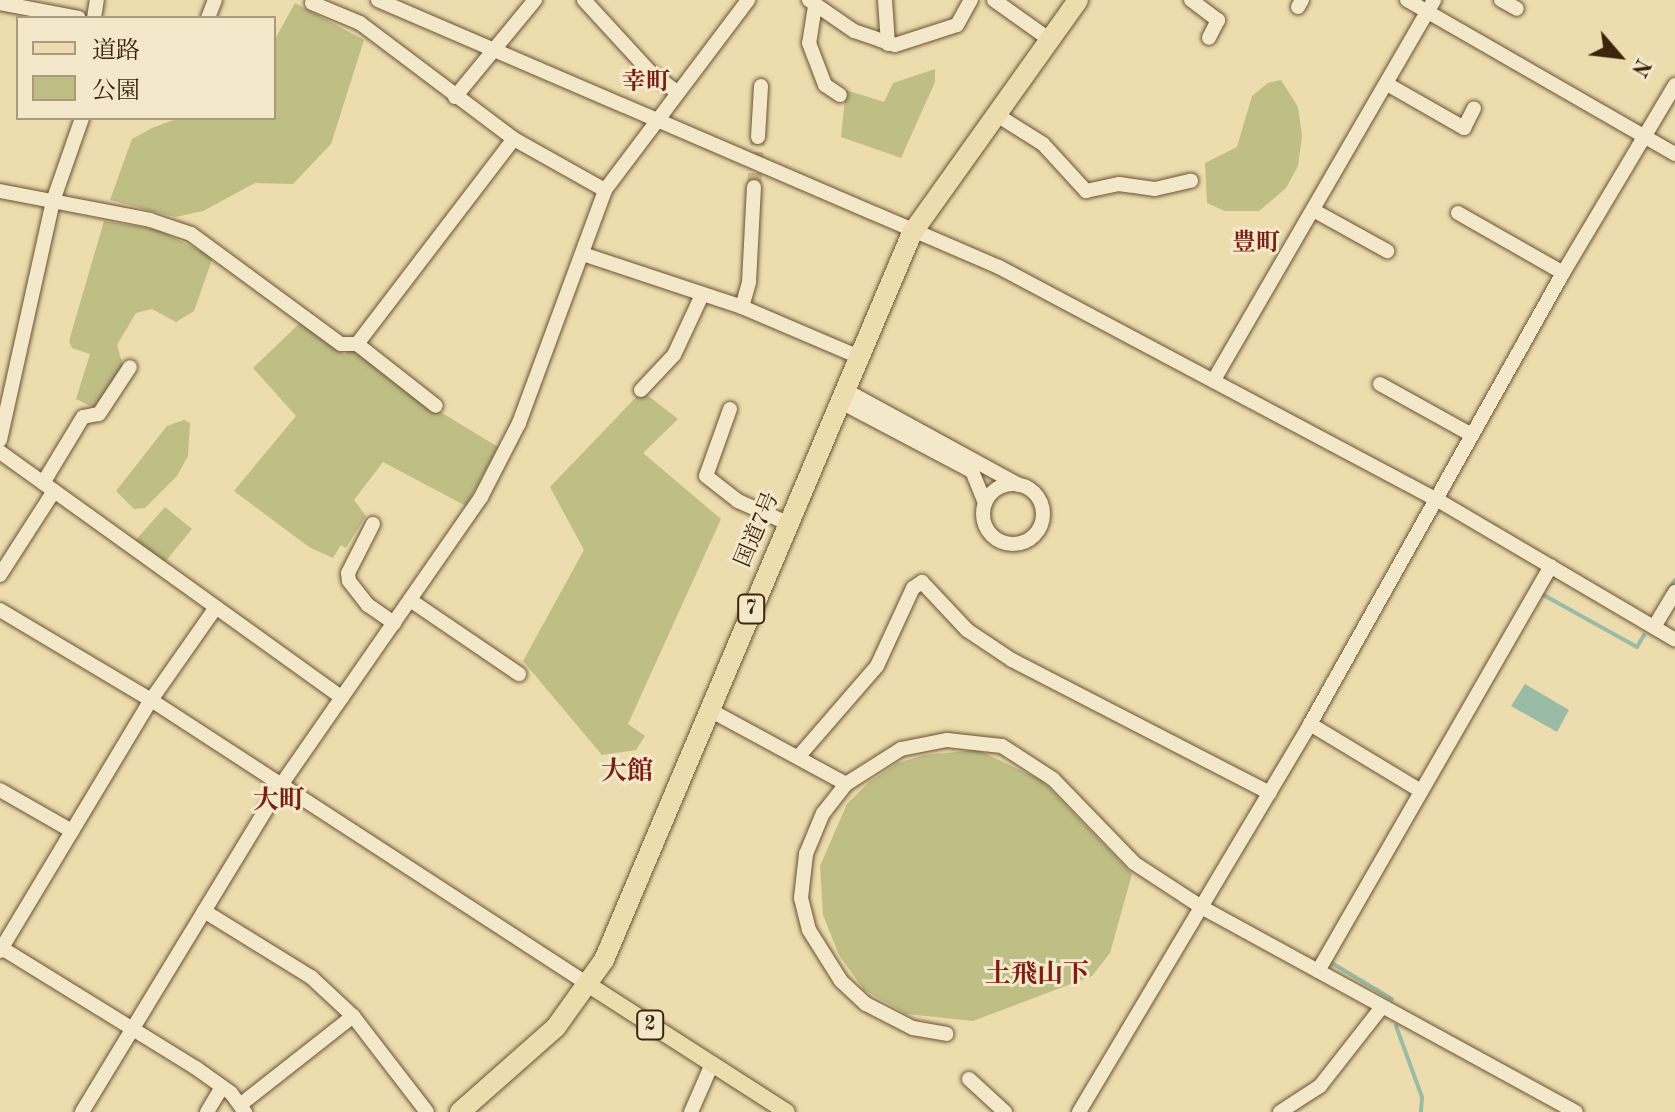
<!DOCTYPE html>
<meta charset="utf-8">
<style>
body{margin:0}
#map{position:relative;width:1675px;height:1112px;overflow:hidden;background:#eddcad;font-family:"Old Standard TT","Noto Serif JP",serif}
div>[style]{position:absolute}
[style*='--x']{left:calc(var(--x)*1px);top:calc(var(--y)*1px);width:calc(var(--w)*1px);rotate:calc(var(--a)*1deg)}
.green>*{inset:0;background:#bfbe85}
.water>*{inset:0;background:#9abca6}
.stream>*{height:4px;margin:-2px;padding:0 2px;transform-origin:2px;border-radius:2px;background:#9abca6}
.minor-tunnel>*{height:14px;margin-top:-7px;transform-origin:0;background:repeating-linear-gradient(90deg,#cab78d 0 14px,transparent 0 21px)}
.roads{filter:drop-shadow(0 0 2px #695234) drop-shadow(0 0 2px #695234)}
.minor>*{height:14px;margin:-7px;padding:0 7px;transform-origin:7px;border-radius:7px;background:#f3e8ca}
.minor>.ring{margin:-7px;padding:0;box-sizing:content-box;background:none;border:14px solid #f3e8ca;border-radius:50%}
.major>*{height:16px;margin:-8px;padding:0 8px;transform-origin:8px;border-radius:8px;background:#eddcad}
.highway>*{height:20px;margin:-10px;padding:0 10px;transform-origin:10px;border-radius:10px;background:#eddcad}
span{translate:-50% -50%;white-space:nowrap;text-align:center;line-height:1.15;-webkit-text-stroke:6px #f3e8ca;paint-order:stroke}
.shield-label span{padding:2px 6px;background:#f3e8ca;border:2px solid;border-radius:6px;-webkit-text-stroke-width:0}
.shield-label{font-size:20px;color:#3d240c;font-weight:700}
.street-label{font-size:22px;color:#3d240c}
.neighbourhood-label{font-size:24px;color:#7a1f14;font-weight:700}
.quarter-label{font-size:26px;color:#7a1f14;font-weight:700}
.legend{position:absolute;left:16px;top:16px;width:260px;height:104px;box-sizing:border-box;background:#f3e8ca;border:2px solid #aa9a7e;margin:0;padding:10px 14px;list-style:none;font-size:24px;color:#3d240c}
.legend li{display:flex;align-items:center;gap:16px;height:40px}
.legend b{width:40px;border:2px solid #aa9a7e}
.north{position:absolute;left:1579px;top:16px;width:80px;height:80px;-webkit-text-stroke:6px #f3e8ca;paint-order:stroke;rotate:118deg;font-size:22px;font-weight:700;line-height:32px;text-align:center;color:#3d240c}
.north::after{content:'';display:block;margin:auto;width:28px;height:36px;background:#3d240c;clip-path:polygon(50% 0,100% 100%,50% 72%,0 100%)}
</style>
<div id="map">
<div class="green">
<i style="clip-path:polygon(295px 3px,364px 40px,331px 144px,293px 184px,255px 183px,203px 211px,175px 217px,110px 200px,132px 139px,152px 128px,179px 118px,274px 118px,274px 41px)"></i>
<i style="clip-path:polygon(935px 69px,935px 82px,901px 158px,841px 137px,846px 90px,884px 102px,893px 83px)"></i>
<i style="clip-path:polygon(1281px 80px,1298px 107px,1302px 136px,1298px 166px,1286px 188px,1259px 211px,1225px 211px,1207px 203px,1205px 163px,1237px 147px,1252px 96px,1268px 83px)"></i>
<i style="clip-path:polygon(104px 221px,158px 230px,213px 257px,194px 311px,176px 322px,152px 309px,136px 313px,117px 345px,124px 369px,97px 409px,76px 399px,90px 354px,72px 348px,69px 341px)"></i>
<i style="clip-path:polygon(301px 322px,345px 355px,352px 346px,429px 405px,498px 447px,466px 506px,383px 462px,354px 500px,366px 516px,346px 548px,341px 545px,333px 558px,309px 547px,234px 491px,296px 416px,253px 368px)"></i>
<i style="clip-path:polygon(642px 391px,678px 419px,643px 453px,721px 519px,628px 724px,645px 736px,636px 750px,602px 755px,523px 661px,584px 550px,550px 487px)"></i>
<i style="clip-path:polygon(184px 420px,190px 423px,188px 456px,177px 476px,145px 508px,134px 509px,116px 491px,167px 426px)"></i>
<i style="clip-path:polygon(165px 507px,192px 529px,165px 562px,135px 541px)"></i>
<i style="clip-path:polygon(978px 750px,1041px 780px,1132px 874px,1110px 953px,1092px 976px,973px 1021px,907px 1014px,864px 990px,839px 955px,823px 915px,820px 866px,847px 804px,869px 782px,898px 763px,924px 755px)"></i>
</div>
<div class="water">
<i style="clip-path:polygon(1525px 684px,1569px 710px,1557px 732px,1511px 706px)"></i>
</div>
<div class="stream">
<i style="--x:1668;--y:591;--w:13;--a:-58"></i>
<i style="--x:1540;--y:593;--w:111;--a:29.1"></i>
<i style="--x:1637;--y:647;--w:14;--a:-60"></i>
<i style="--x:1330;--y:962;--w:72;--a:30.8"></i>
<i style="--x:1396;--y:1026;--w:76;--a:69.9"></i>
<i style="--x:1422;--y:1097;--w:15;--a:94"></i>
</div>
<div class="minor-tunnel">
<i style="--x:754;--y:187;--w:50;--a:-85.4"></i>
</div>
<div class="roads">
<div class="minor">
<i style="--x:378;--y:0;--w:676;--a:23.27"></i>
<i style="--x:999;--y:267;--w:495;--a:28"></i>
<i style="--x:1436;--y:499;--w:277;--a:30.5"></i>
<i style="--x:584;--y:0;--w:96;--a:47.5"></i>
<i style="--x:649;--y:71;--w:35;--a:37"></i>
<i style="--x:809;--y:0;--w:55;--a:34.6"></i>
<i style="--x:854;--y:31;--w:43;--a:18.9"></i>
<i style="--x:895;--y:45;--w:65;--a:-17.9"></i>
<i style="--x:957;--y:25;--w:29;--a:-61"></i>
<i style="--x:885;--y:0;--w:44;--a:86.1"></i>
<i style="--x:994;--y:0;--w:69;--a:35.5"></i>
<i style="--x:1191;--y:0;--w:34;--a:37"></i>
<i style="--x:1218;--y:20;--w:20;--a:117"></i>
<i style="--x:1407;--y:0;--w:309;--a:29.9"></i>
<i style="--x:1501;--y:0;--w:18;--a:29"></i>
<i style="--x:0;--y:3;--w:80;--a:10.8"></i>
<i style="--x:312;--y:3;--w:52;--a:22.6"></i>
<i style="--x:360;--y:23;--w:193;--a:37"></i>
<i style="--x:514;--y:139;--w:104;--a:29.3"></i>
<i style="--x:815;--y:6;--w:37;--a:99"></i>
<i style="--x:809;--y:43;--w:45;--a:69.1"></i>
<i style="--x:825;--y:85;--w:18;--a:34"></i>
<i style="--x:1298;--y:7;--w:8;--a:-60"></i>
<i style="--x:94;--y:18;--w:18;--a:-81"></i>
<i style="--x:208;--y:18;--w:19;--a:-69"></i>
<i style="--x:1387;--y:84;--w:89;--a:29.7"></i>
<i style="--x:1464;--y:128;--w:22;--a:-63"></i>
<i style="--x:455;--y:97;--w:126;--a:-50.5"></i>
<i style="--x:997;--y:115;--w:54;--a:32.2"></i>
<i style="--x:1043;--y:144;--w:64;--a:47.5"></i>
<i style="--x:1086;--y:191;--w:34;--a:-12"></i>
<i style="--x:1119;--y:184;--w:36;--a:8"></i>
<i style="--x:1155;--y:189;--w:37;--a:-13"></i>
<i style="--x:758;--y:137;--w:51;--a:-86.6"></i>
<i style="--x:0;--y:191;--w:153;--a:10.9"></i>
<i style="--x:150;--y:220;--w:43;--a:18.9"></i>
<i style="--x:191;--y:234;--w:186;--a:36.3"></i>
<i style="--x:341;--y:344;--w:16;--a:0"></i>
<i style="--x:357;--y:344;--w:100;--a:38.1"></i>
<i style="--x:1313;--y:210;--w:85;--a:29"></i>
<i style="--x:1458;--y:213;--w:121;--a:29.7"></i>
<i style="--x:583;--y:254;--w:168;--a:18.4"></i>
<i style="--x:742;--y:307;--w:127;--a:23.1"></i>
<i style="--x:742;--y:307;--w:26;--a:-74"></i>
<i style="--x:749;--y:282;--w:95;--a:-87"></i>
<i style="--x:357;--y:344;--w:258;--a:-52.6"></i>
<i style="--x:1215;--y:378;--w:437;--a:-59.9"></i>
<i style="--x:1380;--y:384;--w:105;--a:29"></i>
<i style="--x:641;--y:390;--w:48;--a:-46.7"></i>
<i style="--x:674;--y:355;--w:66;--a:-65"></i>
<i style="--x:845;--y:390;--w:198;--a:28.6"></i>
<i style="--x:839;--y:401;--w:150;--a:27.8"></i>
<i style="--x:972;--y:471;--w:35;--a:68"></i>
<i style="--x:730;--y:409;--w:71;--a:109.7"></i>
<i style="--x:706;--y:476;--w:41;--a:38"></i>
<i style="--x:738;--y:501;--w:54;--a:24.2"></i>
<i style="--x:0;--y:440;--w:245;--a:-77.5"></i>
<i style="--x:53;--y:201;--w:88;--a:-70.7"></i>
<i style="--x:0;--y:452;--w:421;--a:35.7"></i>
<i style="--x:43;--y:483;--w:77;--a:-58.8"></i>
<i style="--x:83;--y:417;--w:16;--a:-11"></i>
<i style="--x:99;--y:414;--w:56;--a:-56.6"></i>
<i class="ring" style="left:983px;top:484px;width:46px;height:46px"></i>
<i style="--x:373;--y:524;--w:55;--a:117"></i>
<i style="--x:348;--y:573;--w:8;--a:83"></i>
<i style="--x:349;--y:581;--w:31;--a:52"></i>
<i style="--x:368;--y:605;--w:32;--a:35"></i>
<i style="--x:0;--y:575;--w:100;--a:-57.3"></i>
<i style="--x:410;--y:600;--w:132;--a:34.2"></i>
<i style="--x:0;--y:610;--w:176;--a:30.8"></i>
<i style="--x:151;--y:700;--w:523;--a:33.05"></i>
<i style="--x:1654;--y:627;--w:41;--a:-59"></i>
<i style="--x:708;--y:709;--w:157;--a:28.5"></i>
<i style="--x:846;--y:784;--w:65;--a:-32.5"></i>
<i style="--x:901;--y:749;--w:47;--a:-11.1"></i>
<i style="--x:947;--y:740;--w:55;--a:6.2"></i>
<i style="--x:1002;--y:746;--w:61;--a:32.9"></i>
<i style="--x:1053;--y:779;--w:117;--a:46"></i>
<i style="--x:1134;--y:863;--w:82;--a:33.1"></i>
<i style="--x:1203;--y:908;--w:425;--a:28.7"></i>
<i style="--x:1310;--y:724;--w:130;--a:31.1"></i>
<i style="--x:799;--y:756;--w:119;--a:-49.1"></i>
<i style="--x:877;--y:666;--w:86;--a:-65.2"></i>
<i style="--x:913;--y:588;--w:11;--a:-34"></i>
<i style="--x:922;--y:582;--w:66;--a:46.8"></i>
<i style="--x:967;--y:630;--w:54;--a:33.7"></i>
<i style="--x:1012;--y:660;--w:290;--a:27.3"></i>
<i style="--x:846;--y:784;--w:37;--a:128"></i>
<i style="--x:823;--y:813;--w:44;--a:112.5"></i>
<i style="--x:806;--y:854;--w:44;--a:96.5"></i>
<i style="--x:801;--y:898;--w:33;--a:76"></i>
<i style="--x:809;--y:930;--w:60;--a:57.9"></i>
<i style="--x:841;--y:981;--w:34;--a:43"></i>
<i style="--x:866;--y:1004;--w:53;--a:27.1"></i>
<i style="--x:913;--y:1028;--w:34;--a:10"></i>
<i style="--x:0;--y:790;--w:83;--a:29.7"></i>
<i style="--x:204;--y:911;--w:126;--a:31.7"></i>
<i style="--x:311;--y:977;--w:57;--a:42.9"></i>
<i style="--x:353;--y:1016;--w:121;--a:52.4"></i>
<i style="--x:0;--y:947;--w:230;--a:31.7"></i>
<i style="--x:196;--y:1068;--w:43;--a:35.5"></i>
<i style="--x:231;--y:1093;--w:24;--a:54"></i>
<i style="--x:0;--y:951;--w:293;--a:-59"></i>
<i style="--x:151;--y:700;--w:113;--a:-55"></i>
<i style="--x:1318;--y:971;--w:467;--a:-60.1"></i>
<i style="--x:969;--y:1079;--w:49;--a:42.5"></i>
<i style="--x:240;--y:1105;--w:144;--a:-38.2"></i>
<i style="--x:82;--y:1112;--w:383;--a:-58.7"></i>
<i style="--x:281;--y:785;--w:351;--a:-55.2"></i>
<i style="--x:481;--y:497;--w:83;--a:-62.8"></i>
<i style="--x:519;--y:423;--w:248;--a:-69.7"></i>
<i style="--x:605;--y:190;--w:238;--a:-53"></i>
<i style="--x:207;--y:1112;--w:29;--a:-59"></i>
<i style="--x:691;--y:1112;--w:52;--a:-66.4"></i>
<i style="--x:1079;--y:1112;--w:452;--a:-59.2"></i>
<i style="--x:1310;--y:724;--w:517;--a:-60.71"></i>
<i style="--x:1563;--y:273;--w:219;--a:-59.2"></i>
<i style="--x:1280;--y:1112;--w:48;--a:-33"></i>
<i style="--x:1320;--y:1086;--w:100;--a:-51.9"></i>
</div>
<div class="major">
<i style="--x:589;--y:985;--w:235;--a:32.7"></i>
</div>
<div class="highway">
<i style="--x:460;--y:1112;--w:128;--a:-41.5"></i>
<i style="--x:556;--y:1027;--w:82;--a:-54.4"></i>
<i style="--x:604;--y:960;--w:790;--a:-67.04"></i>
<i style="--x:912;--y:233;--w:286;--a:-54.5"></i>
</div>
</div>
<div class="shield-label">
<span style="left:751px;top:609px">7</span>
<span style="left:650px;top:1025px">2</span>
</div>
<div class="street-label">
<span style="left:758px;top:530px;rotate:-67deg">国道7号</span>
</div>
<div class="neighbourhood-label">
<span style="left:646px;top:84px">幸町</span>
<span style="left:1256px;top:245px">豊町</span>
</div>
<div class="quarter-label">
<span style="left:627px;top:773px">大館</span>
<span style="left:279px;top:802px">大町</span>
<span style="left:1037px;top:976px">土飛山下</span>
</div>
<ul class="legend">
<li><b style="height:10px;background:#eddcad"></b>道路</li>
<li><b style="height:22px;background:#bfbe85"></b>公園</li>
</ul>
<div class="north">N</div>
</div>
